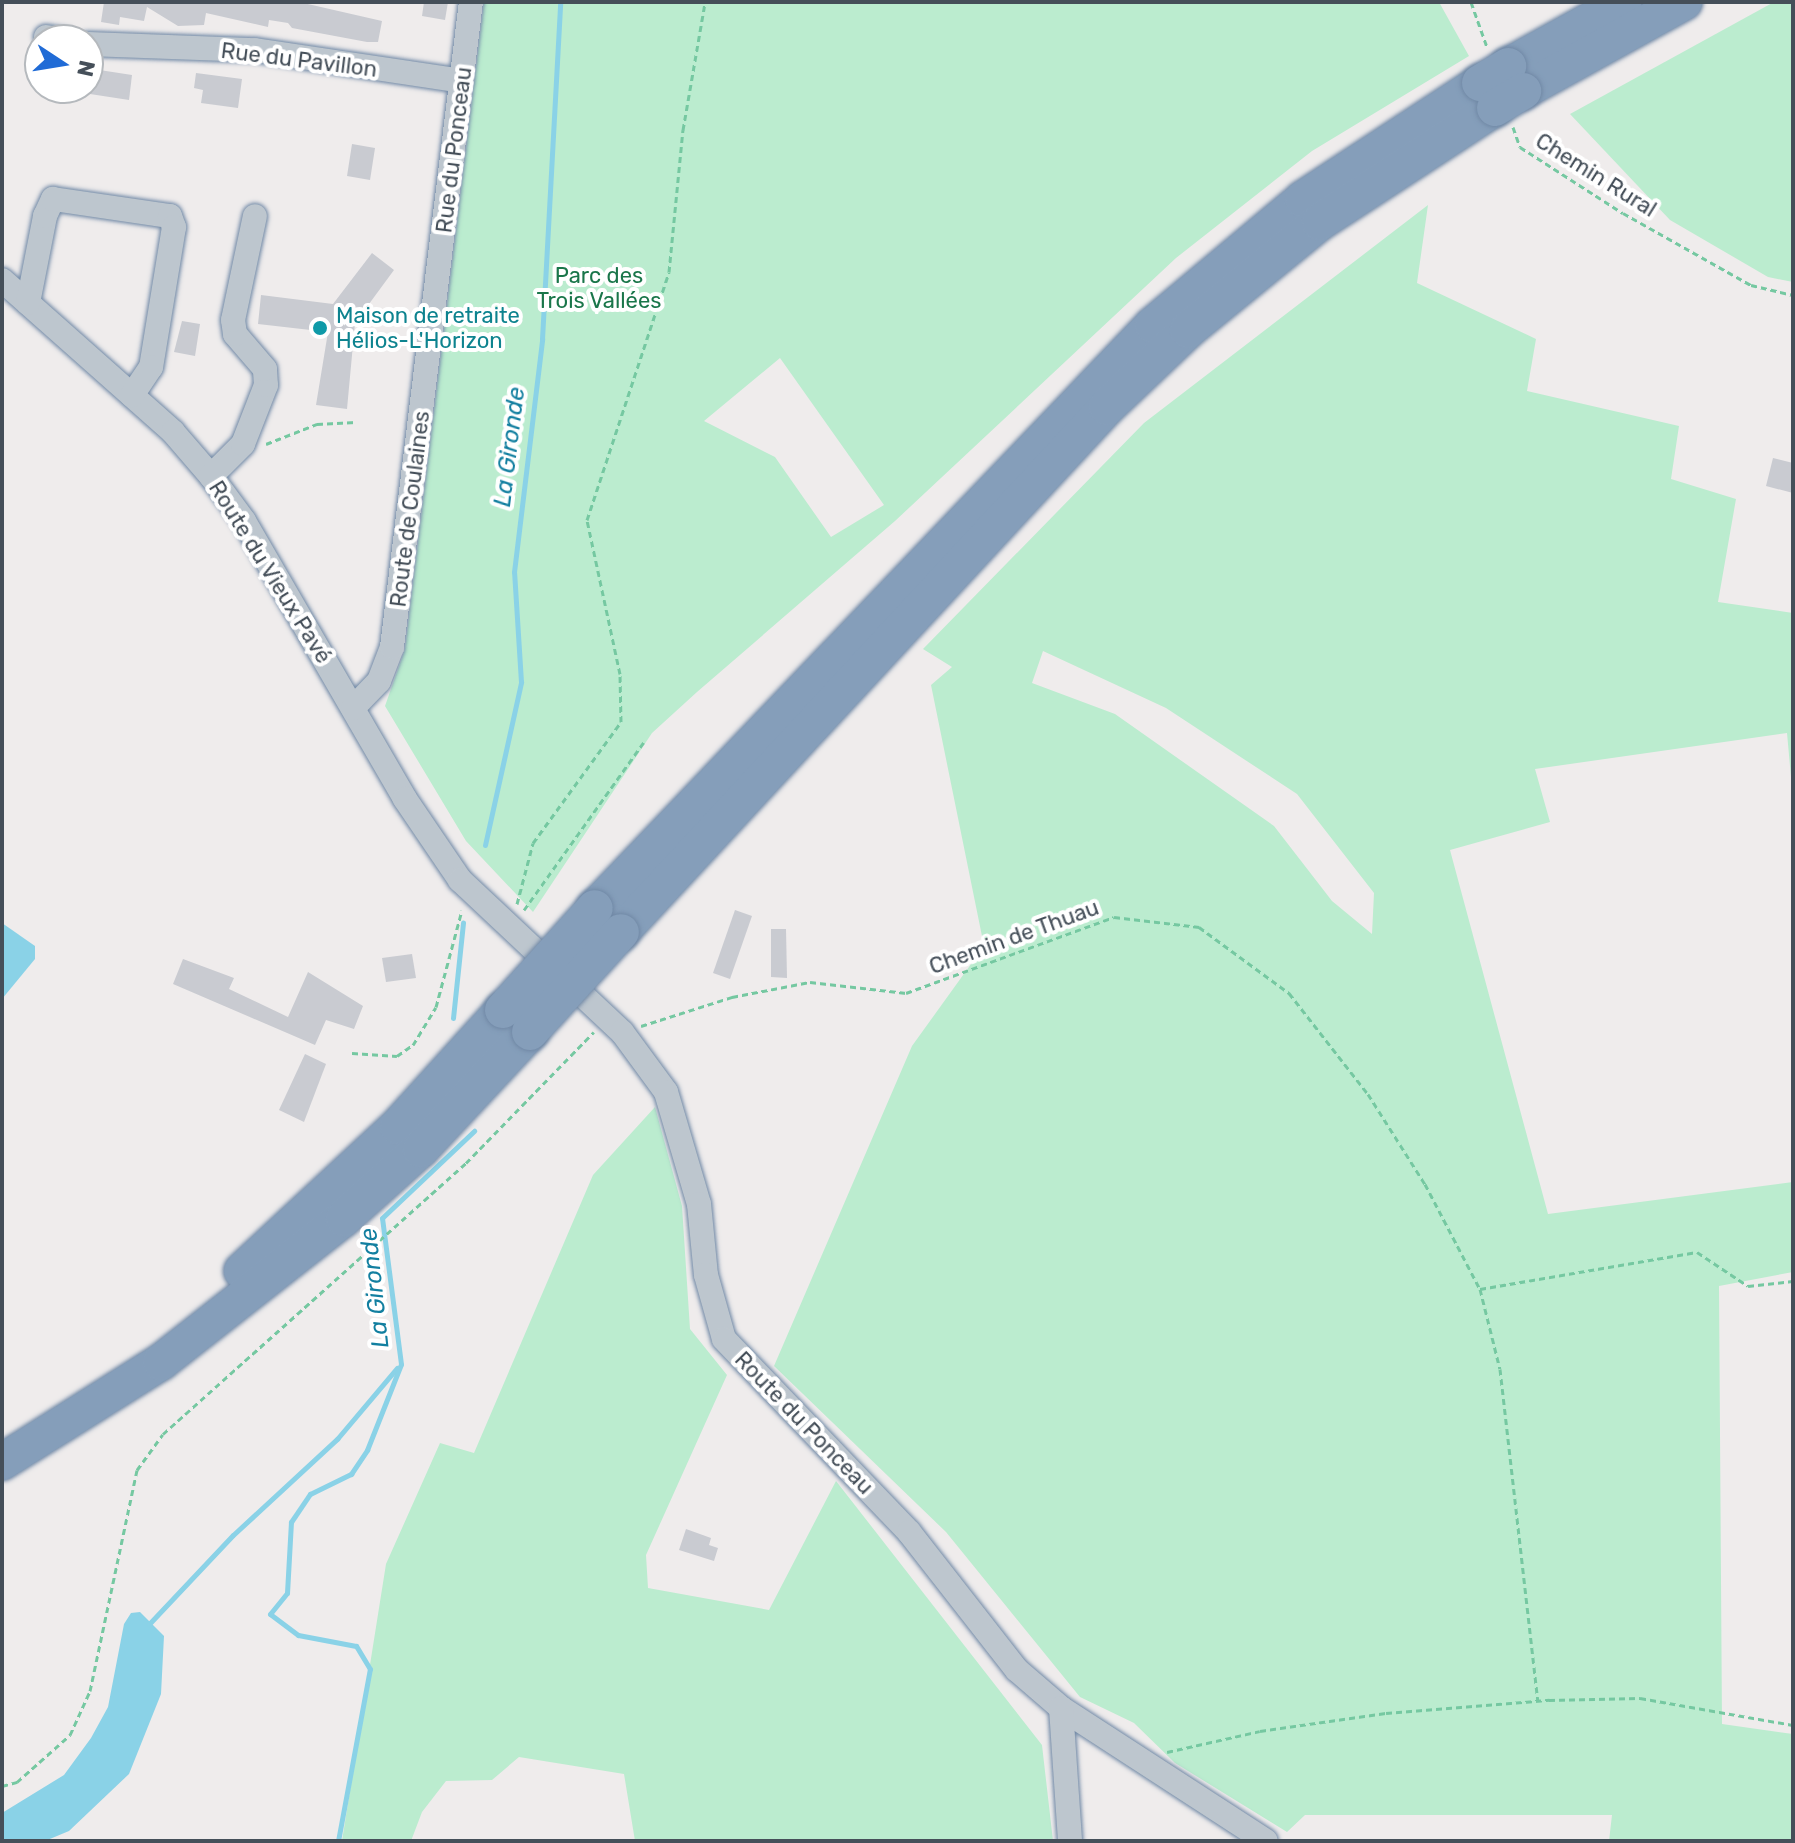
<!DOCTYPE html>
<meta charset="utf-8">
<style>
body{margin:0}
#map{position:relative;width:1795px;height:1843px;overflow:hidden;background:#efecec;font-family:Rubik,sans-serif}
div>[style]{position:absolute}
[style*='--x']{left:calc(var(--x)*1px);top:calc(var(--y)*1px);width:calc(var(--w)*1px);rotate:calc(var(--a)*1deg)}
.green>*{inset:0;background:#bbeccf}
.water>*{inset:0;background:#8ad2e7}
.stream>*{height:5px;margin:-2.5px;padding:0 2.5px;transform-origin:2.5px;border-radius:2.5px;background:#8ad2e7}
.building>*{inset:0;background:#c9cbd1}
.path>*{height:3px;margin-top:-1.5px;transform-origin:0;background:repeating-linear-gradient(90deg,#75c8a1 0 6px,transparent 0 10px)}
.roads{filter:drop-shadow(0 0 2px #7189a6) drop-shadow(0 0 2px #7189a6)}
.minor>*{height:24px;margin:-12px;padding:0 12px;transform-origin:12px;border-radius:12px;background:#bdc6ce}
.highway>*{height:36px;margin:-18px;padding:0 18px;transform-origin:18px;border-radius:18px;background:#859eba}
.bridges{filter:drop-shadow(0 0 2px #7189a6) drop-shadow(0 0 2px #7189a6)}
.highway-bridge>*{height:36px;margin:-18px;padding:0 18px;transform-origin:18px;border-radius:18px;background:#859eba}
.dots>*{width:22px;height:22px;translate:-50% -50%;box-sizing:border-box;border:4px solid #fff;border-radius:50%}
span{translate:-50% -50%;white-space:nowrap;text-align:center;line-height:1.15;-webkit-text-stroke:8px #fff;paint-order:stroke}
.street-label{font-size:22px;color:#454f59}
.park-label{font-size:22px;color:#1a764a}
.culture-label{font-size:22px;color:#0d838f}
.left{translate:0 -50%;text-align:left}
.water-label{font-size:24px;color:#127fa0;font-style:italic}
.frame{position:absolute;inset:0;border:4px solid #454f59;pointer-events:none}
.north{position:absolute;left:24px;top:24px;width:80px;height:80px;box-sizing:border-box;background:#fff;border:2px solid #b5b9bd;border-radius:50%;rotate:102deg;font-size:22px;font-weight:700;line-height:32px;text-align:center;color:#454f59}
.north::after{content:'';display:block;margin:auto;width:28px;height:36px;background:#206bd6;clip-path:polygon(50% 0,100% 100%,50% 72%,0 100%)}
</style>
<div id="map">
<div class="green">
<i style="clip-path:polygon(evenodd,484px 2px,1439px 2px,1469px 56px,1312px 151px,1176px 258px,895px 521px,697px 692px,652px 733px,533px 912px,466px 841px,385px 706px,405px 649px,484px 2px,780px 358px,884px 505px,831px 537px,775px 457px,704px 421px,780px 358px)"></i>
<i style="clip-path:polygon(1774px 2px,1793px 2px,1793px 282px,1768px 277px,1670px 220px,1570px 114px)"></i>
<i style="clip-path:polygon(evenodd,1428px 205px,1417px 283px,1536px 339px,1527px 391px,1679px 426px,1671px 479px,1736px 499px,1718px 602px,1793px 613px,1793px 799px,1787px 733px,1535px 769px,1550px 822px,1450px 850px,1548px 1214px,1793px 1182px,1793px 1272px,1719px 1286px,1722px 1724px,1793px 1734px,1793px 1841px,1609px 1841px,1612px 1815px,1305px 1815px,1287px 1832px,1175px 1763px,1134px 1723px,1080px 1697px,946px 1532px,774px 1366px,912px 1046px,984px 946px,931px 685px,952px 667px,923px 649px,1144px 423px,1428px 205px,1043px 651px,1166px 708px,1297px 794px,1374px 893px,1372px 934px,1332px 901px,1274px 826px,1115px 714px,1032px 683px,1043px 651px)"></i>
<i style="clip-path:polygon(655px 1107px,682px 1206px,690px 1329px,727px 1375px,646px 1555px,648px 1588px,769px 1610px,836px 1481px,1042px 1745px,1053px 1841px,635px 1841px,624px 1774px,519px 1757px,492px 1780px,446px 1781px,422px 1812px,411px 1841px,342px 1841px,386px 1564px,440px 1443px,474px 1453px,593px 1175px)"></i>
</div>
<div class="water">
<i style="clip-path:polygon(2px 923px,35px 946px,35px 959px,2px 999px)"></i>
<i style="clip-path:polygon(140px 1612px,164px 1636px,161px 1694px,129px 1774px,69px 1831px,45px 1841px,2px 1841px,2px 1813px,64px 1775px,91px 1738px,108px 1707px,124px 1624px,131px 1613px)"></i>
</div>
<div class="stream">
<i style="--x:485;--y:845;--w:167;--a:-77.5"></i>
<i style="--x:521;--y:682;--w:110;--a:-93.6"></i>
<i style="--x:514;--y:572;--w:235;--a:-83.1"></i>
<i style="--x:542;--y:339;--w:337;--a:-86.9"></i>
<i style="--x:453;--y:1018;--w:96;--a:-84"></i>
<i style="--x:149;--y:1624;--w:122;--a:-46.7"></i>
<i style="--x:233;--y:1535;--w:142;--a:-42.7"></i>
<i style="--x:337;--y:1439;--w:93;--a:-49.8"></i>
<i style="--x:338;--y:1841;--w:175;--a:-79.5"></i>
<i style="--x:370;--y:1669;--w:27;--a:-121"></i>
<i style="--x:356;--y:1646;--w:59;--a:-169.3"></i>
<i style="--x:298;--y:1635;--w:35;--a:-143"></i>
<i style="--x:270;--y:1614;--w:27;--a:-51"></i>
<i style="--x:287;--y:1593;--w:71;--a:-86.8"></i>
<i style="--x:291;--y:1522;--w:34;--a:-56"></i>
<i style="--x:310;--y:1494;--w:46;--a:-26"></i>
<i style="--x:351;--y:1474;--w:29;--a:-56"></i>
<i style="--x:367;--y:1450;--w:92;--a:-68.4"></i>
<i style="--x:401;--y:1364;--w:147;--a:-97.4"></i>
<i style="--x:382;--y:1218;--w:127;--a:-43.4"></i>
</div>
<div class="building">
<i style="clip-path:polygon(104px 2px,299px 2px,382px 21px,378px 42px,367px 42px,292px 28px,288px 23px,269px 20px,268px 27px,206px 13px,204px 25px,178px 26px,147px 7px,144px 21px,120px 17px,119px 25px,101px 22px)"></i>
<i style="clip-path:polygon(424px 2px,448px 2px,445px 20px,422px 16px)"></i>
<i style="clip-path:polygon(93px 69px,132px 75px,129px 100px,90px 94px)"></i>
<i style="clip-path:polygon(196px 73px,242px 79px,238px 108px,201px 103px,203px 90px,194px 88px)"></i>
<i style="clip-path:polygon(352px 144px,375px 148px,370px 180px,347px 176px)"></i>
<i style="clip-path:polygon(372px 253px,394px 270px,355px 323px,347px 409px,316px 405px,328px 332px,258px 324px,261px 295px,333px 304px)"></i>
<i style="clip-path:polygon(182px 321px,200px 324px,195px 356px,174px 352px)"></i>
<i style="clip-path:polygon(1773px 458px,1793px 463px,1793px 493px,1766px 486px)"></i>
<i style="clip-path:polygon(735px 910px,752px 916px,730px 979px,713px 973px)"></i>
<i style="clip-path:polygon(771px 929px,786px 929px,787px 978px,771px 977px)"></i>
<i style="clip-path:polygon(412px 954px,416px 978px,386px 982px,382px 958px)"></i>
<i style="clip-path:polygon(183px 959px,234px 978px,229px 989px,288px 1017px,308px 972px,363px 1006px,354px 1029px,326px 1020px,315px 1045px,173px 984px)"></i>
<i style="clip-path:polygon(305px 1054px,326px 1064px,304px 1122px,279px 1110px)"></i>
<i style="clip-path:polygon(686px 1529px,711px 1538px,709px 1545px,718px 1548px,714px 1561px,679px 1550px)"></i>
</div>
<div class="path">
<i style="--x:1471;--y:2;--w:48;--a:70.4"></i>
<i style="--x:1513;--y:127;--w:21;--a:71"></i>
<i style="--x:1520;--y:147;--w:122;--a:32.7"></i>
<i style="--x:1623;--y:213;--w:147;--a:29.4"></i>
<i style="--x:1751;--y:285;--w:43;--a:13.4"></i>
<i style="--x:266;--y:444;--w:55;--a:-21.4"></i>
<i style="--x:317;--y:424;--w:39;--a:-3"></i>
<i style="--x:517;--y:904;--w:63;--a:-75.3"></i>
<i style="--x:533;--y:843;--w:150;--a:-54"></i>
<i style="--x:621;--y:722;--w:48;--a:-91.2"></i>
<i style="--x:620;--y:674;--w:157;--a:-102.1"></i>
<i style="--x:587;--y:520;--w:261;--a:-71.7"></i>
<i style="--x:669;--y:272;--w:143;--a:-84.4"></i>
<i style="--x:683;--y:130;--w:130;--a:-80.2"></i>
<i style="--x:524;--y:910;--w:206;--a:-54.5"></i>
<i style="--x:641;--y:1026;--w:96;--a:-17.7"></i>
<i style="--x:732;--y:997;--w:79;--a:-10.9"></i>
<i style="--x:810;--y:982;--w:97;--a:6.5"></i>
<i style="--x:906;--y:993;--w:221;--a:-20.1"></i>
<i style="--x:1114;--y:917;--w:86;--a:6.7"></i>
<i style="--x:1199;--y:927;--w:112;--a:36.3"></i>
<i style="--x:1289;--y:993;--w:128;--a:52"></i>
<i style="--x:1368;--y:1094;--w:107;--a:57.7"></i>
<i style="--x:1425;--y:1184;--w:119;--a:62.4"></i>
<i style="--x:1480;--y:1289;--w:82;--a:76"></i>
<i style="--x:1500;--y:1369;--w:334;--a:83.5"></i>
<i style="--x:352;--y:1053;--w:45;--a:3.8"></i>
<i style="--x:397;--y:1056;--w:19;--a:-35"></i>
<i style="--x:413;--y:1045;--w:44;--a:-58.8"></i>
<i style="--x:436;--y:1007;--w:100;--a:-75"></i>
<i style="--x:1480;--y:1289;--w:220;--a:-9.7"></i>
<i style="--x:1697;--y:1252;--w:61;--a:33.7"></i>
<i style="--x:1748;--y:1286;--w:45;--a:-6.3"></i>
<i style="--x:1167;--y:1752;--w:95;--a:-12.7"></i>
<i style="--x:1260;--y:1731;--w:127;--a:-8.1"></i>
<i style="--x:1386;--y:1713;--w:164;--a:-4.6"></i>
<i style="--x:1549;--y:1700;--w:91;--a:-1.3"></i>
<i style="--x:1640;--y:1698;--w:155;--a:10"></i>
<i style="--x:2;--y:1786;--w:16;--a:-15"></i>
<i style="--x:17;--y:1782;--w:71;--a:-41.6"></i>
<i style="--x:70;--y:1735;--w:48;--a:-65.6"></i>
<i style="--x:90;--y:1691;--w:226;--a:-78"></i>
<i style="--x:137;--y:1470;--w:44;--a:-54.2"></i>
<i style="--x:163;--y:1434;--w:407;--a:-41.8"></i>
<i style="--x:466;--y:1163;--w:183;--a:-45.7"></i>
</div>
<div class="roads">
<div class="minor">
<i style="--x:46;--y:37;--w:19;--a:9"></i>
<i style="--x:88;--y:44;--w:167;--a:2.1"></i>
<i style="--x:255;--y:50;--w:209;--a:8.5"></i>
<i style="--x:2;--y:280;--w:229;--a:41.6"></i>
<i style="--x:173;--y:432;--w:58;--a:49.2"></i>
<i style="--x:211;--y:476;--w:56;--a:53.7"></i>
<i style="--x:244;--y:521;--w:321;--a:59.9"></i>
<i style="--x:405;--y:799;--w:98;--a:55.8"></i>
<i style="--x:460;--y:880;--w:222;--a:43.2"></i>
<i style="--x:622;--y:1032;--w:74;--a:53.7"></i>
<i style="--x:666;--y:1092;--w:117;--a:73.6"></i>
<i style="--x:699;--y:1204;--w:71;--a:84.4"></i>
<i style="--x:706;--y:1275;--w:66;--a:74.3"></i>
<i style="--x:724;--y:1339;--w:267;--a:46.2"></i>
<i style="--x:909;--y:1532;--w:175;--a:52"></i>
<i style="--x:1017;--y:1670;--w:58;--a:40.8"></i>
<i style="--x:1061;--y:1708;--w:244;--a:33"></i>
<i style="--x:28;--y:303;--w:89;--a:-78.9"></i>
<i style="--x:45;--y:216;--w:19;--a:-65"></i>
<i style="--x:53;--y:199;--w:118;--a:8.3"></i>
<i style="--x:170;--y:216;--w:12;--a:70"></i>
<i style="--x:174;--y:227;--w:142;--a:99.3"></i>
<i style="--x:151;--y:367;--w:34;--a:124"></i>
<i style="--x:211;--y:476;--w:45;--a:-45"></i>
<i style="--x:243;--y:444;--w:63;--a:-68.7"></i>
<i style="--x:266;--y:385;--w:16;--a:-94"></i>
<i style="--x:265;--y:369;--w:46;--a:-130.6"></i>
<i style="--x:235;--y:334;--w:14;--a:-98"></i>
<i style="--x:233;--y:320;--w:106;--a:-78.1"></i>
<i style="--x:353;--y:708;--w:37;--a:-46"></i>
<i style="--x:379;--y:681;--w:36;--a:-69"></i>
<i style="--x:392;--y:647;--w:650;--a:-83.02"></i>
<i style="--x:1061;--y:1708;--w:133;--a:86.1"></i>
</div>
<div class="highway">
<i style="--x:1508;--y:66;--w:132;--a:-28.9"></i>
<i style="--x:1523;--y:91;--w:184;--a:-28.9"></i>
<i style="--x:595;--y:908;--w:807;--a:-46.26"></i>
<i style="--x:1153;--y:325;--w:196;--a:-40"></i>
<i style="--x:1303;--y:199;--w:212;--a:-33.2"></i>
<i style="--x:621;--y:932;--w:715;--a:-47.21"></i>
<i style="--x:1107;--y:407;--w:112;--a:-43.5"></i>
<i style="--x:1188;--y:330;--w:171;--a:-39.3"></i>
<i style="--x:1320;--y:222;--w:209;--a:-33.1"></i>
<i style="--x:242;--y:1271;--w:213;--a:-42.9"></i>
<i style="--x:398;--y:1126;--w:156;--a:-47.8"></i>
<i style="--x:2;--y:1462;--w:188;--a:-32.2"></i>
<i style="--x:161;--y:1362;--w:233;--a:-38.2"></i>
<i style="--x:344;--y:1218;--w:103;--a:-41.9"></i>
<i style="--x:421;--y:1149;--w:160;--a:-47"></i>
</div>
</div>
<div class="bridges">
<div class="highway-bridge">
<i style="--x:1480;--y:83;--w:33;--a:-31"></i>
<i style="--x:1495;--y:108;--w:33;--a:-31"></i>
<i style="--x:503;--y:1010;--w:137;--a:-48"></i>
<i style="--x:530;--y:1032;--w:135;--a:-47.7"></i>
</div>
</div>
<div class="dots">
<i style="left:320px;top:328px;background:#0f9aa8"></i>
</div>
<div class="street-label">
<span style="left:299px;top:60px;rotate:7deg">Rue du Pavillon</span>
<span style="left:454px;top:150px;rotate:-83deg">Rue du Ponceau</span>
<span style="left:1596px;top:175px;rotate:32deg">Chemin Rural</span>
<span style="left:410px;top:509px;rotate:-83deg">Route de Coulaines</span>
<span style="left:270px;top:572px;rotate:58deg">Route du Vieux Pavé</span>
<span style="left:1014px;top:937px;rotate:-20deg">Chemin de Thuau</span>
<span style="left:804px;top:1423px;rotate:46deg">Route du Ponceau</span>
</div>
<div class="park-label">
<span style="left:599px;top:288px">Parc des<br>Trois Vallées</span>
</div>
<div class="culture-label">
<span class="left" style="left:336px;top:328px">Maison de retraite<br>Hélios-L'Horizon</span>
</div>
<div class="water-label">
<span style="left:510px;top:447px;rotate:-83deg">La Gironde</span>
<span style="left:375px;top:1288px;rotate:-96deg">La Gironde</span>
</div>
<div class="frame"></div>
<div class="north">N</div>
</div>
